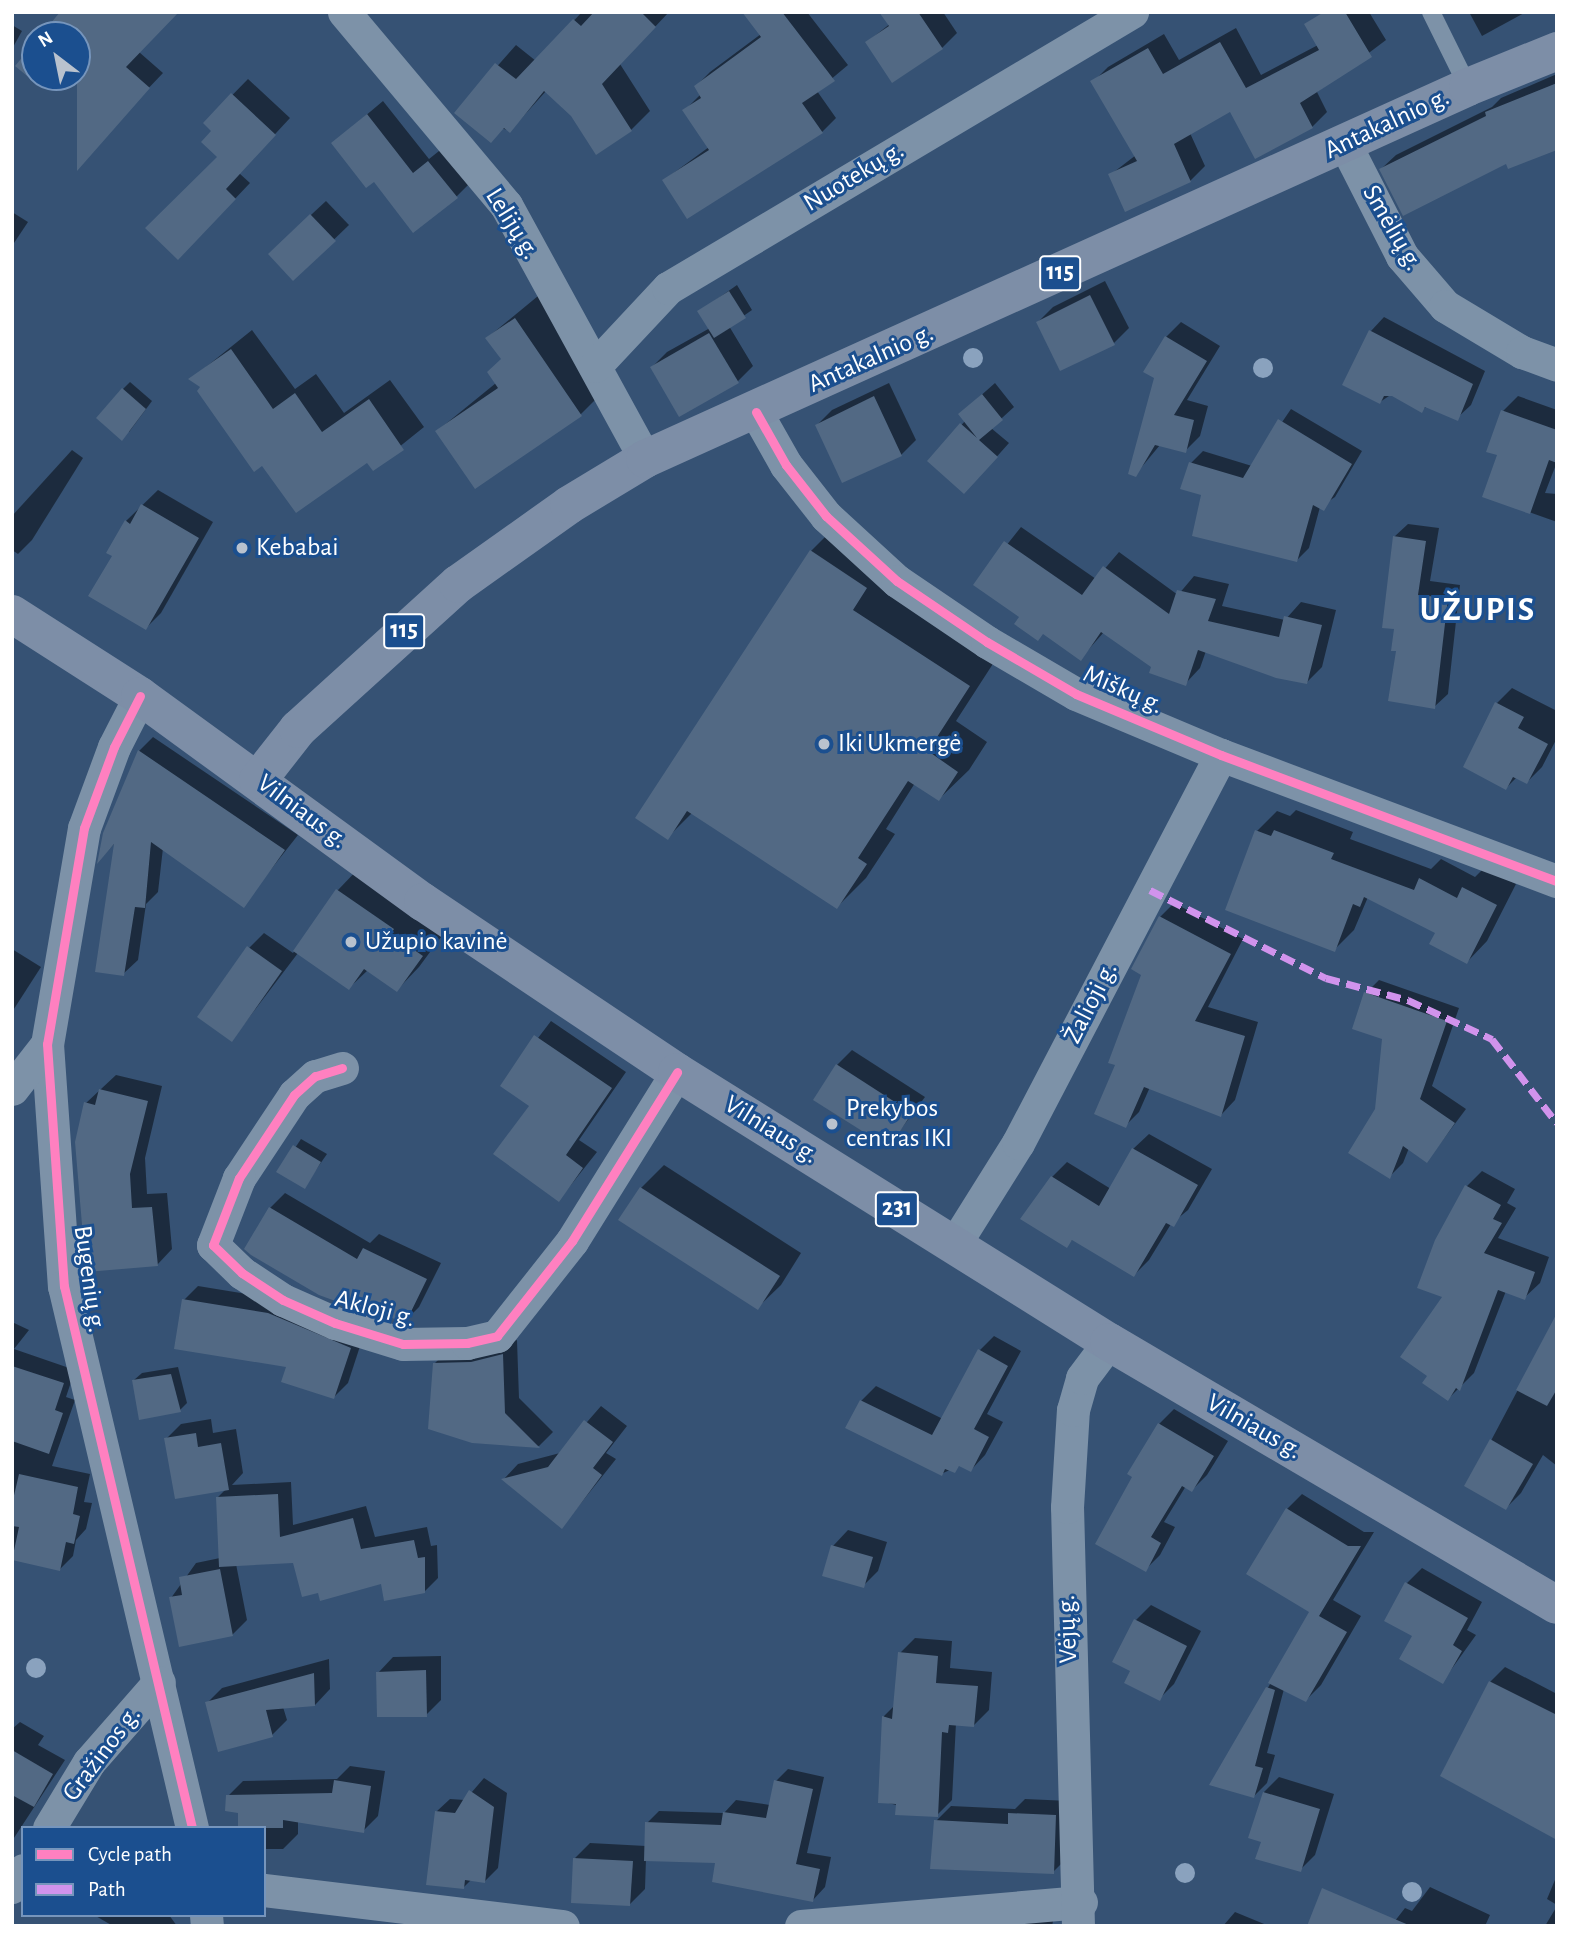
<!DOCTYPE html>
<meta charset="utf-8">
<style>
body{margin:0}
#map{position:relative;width:1569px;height:1938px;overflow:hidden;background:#365274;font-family:"Alegreya Sans",sans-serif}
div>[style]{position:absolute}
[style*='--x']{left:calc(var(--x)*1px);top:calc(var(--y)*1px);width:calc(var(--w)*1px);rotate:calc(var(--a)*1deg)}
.shadow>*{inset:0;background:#0007}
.building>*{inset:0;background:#526984}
.lane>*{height:18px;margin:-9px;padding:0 9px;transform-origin:9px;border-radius:9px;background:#7d92a8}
.street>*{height:33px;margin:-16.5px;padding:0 16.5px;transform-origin:16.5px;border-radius:16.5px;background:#7d92a8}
.primary>*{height:38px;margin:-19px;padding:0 19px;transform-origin:19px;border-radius:19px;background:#7d8ea7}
.quiet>*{height:7px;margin-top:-3.5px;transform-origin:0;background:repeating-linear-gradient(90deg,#d193ec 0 14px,transparent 0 21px)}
.cycleway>*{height:9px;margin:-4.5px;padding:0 4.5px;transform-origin:4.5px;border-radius:4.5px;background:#ff80c0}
.trees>*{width:20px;height:20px;margin:-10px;border-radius:50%;background:#8aa2be}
.dots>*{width:19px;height:19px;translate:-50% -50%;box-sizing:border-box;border:4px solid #1b4f8f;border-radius:50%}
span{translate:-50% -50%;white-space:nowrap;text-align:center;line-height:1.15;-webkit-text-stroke:6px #1b4f8f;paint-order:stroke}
.shield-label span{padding:2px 5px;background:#1b4f8f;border:2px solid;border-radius:5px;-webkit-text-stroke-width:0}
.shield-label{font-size:24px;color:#fff;font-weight:700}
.street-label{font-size:26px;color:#fff}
.poi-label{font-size:26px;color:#fff}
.left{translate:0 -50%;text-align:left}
.district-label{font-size:33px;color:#fff;font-weight:700;letter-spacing:2px}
.frame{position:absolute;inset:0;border:14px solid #fff;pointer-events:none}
.legend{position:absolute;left:21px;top:1826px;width:245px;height:91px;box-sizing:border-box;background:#1b4f8f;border:2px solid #7695bc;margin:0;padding:9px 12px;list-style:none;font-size:21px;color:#fff}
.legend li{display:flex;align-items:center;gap:14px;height:35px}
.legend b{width:35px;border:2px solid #7695bc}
.north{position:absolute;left:21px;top:21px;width:70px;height:70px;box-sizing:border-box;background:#1b4f8f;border:2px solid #7695bc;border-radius:50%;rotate:328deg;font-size:19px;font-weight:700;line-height:28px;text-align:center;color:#fff}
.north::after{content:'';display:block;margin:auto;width:24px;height:32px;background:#b9c2ce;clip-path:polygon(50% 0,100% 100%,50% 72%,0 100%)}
</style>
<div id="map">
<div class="shadow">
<i style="clip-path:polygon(62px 12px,139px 52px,163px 73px,123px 115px,75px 77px,77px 35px,43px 35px)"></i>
<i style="clip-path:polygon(582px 12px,669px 12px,620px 64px,650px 111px,631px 130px,572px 115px,547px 90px,510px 131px,456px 113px,516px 45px,536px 61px)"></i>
<i style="clip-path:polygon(763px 12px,807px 12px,848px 65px,817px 91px,836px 118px,822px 132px,664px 180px,709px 147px,685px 110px,701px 94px,696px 86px,710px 72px,761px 34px)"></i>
<i style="clip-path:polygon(905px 12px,943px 12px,957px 33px,942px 48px,867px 42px)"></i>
<i style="clip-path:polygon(1336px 12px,1369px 12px,1386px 40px,1317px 92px,1327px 112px,1312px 127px,1231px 110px,1190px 133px,1205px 166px,1190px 181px,1110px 175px,1136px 155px,1093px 82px,1108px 67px,1164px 34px,1179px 60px,1236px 28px,1261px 75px,1318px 45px)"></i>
<i style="clip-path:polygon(1469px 12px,1526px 12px,1482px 36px)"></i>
<i style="clip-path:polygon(12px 25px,22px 31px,12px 49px)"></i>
<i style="clip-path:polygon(1557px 74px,1557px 148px,1507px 162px,1381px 169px,1396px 155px,1492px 107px,1501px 98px)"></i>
<i style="clip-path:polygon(248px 79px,290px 118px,239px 173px,250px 183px,193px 243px,219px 157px,214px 131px,205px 123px)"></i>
<i style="clip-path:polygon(383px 101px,429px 159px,444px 147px,471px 182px,456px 197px,374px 180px,333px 143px)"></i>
<i style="clip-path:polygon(326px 201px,349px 225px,293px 279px,285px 239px)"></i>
<i style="clip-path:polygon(12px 212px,28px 222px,12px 246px)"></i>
<i style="clip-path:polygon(1105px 281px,1129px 328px,1114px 343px,1038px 322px,1053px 307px)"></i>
<i style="clip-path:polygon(737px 285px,752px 310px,729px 326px,753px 366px,738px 381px,652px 367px,667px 352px,710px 328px,700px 311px)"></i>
<i style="clip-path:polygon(538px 296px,603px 392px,581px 414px,437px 431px,496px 383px,503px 358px,487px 338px)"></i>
<i style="clip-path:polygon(1384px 317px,1485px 371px,1471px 405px,1457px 418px,1427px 406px,1421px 411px,1392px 394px,1380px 402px,1344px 385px,1371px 331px)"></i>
<i style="clip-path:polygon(1181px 322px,1220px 346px,1187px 400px,1208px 406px,1200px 436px,1185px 451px,1160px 445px,1135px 475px,1166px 337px)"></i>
<i style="clip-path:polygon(252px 330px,295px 389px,316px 374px,344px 413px,390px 380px,424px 427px,373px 468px,368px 461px,263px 463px,202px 386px,191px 379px)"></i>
<i style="clip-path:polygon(130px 382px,152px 401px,129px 432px,123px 389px)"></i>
<i style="clip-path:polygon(889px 383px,916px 440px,901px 455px,817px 425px,832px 410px)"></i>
<i style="clip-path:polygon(995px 383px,1014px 407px,991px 428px,1009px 443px,976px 480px,929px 461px,965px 421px,960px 414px)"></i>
<i style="clip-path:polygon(1518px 396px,1557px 410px,1557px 462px,1545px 493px,1557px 494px,1557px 522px,1484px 496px,1499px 454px,1503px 411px)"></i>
<i style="clip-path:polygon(1291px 409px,1362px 451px,1335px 497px,1320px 507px,1309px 548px,1297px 560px,1191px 463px,1203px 451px,1252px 466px)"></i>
<i style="clip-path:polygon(72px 450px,83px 458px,32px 540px,18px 554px,12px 550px,12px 516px)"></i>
<i style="clip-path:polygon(158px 490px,213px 522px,161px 613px,146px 628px,114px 555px,126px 521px)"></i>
<i style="clip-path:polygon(840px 522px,998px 656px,956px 721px,987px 742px,969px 770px,939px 799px,915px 783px,886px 829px,895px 834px,866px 878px,837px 907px,692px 813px,667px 838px,811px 551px)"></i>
<i style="clip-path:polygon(1408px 524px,1439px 528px,1430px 581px,1460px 585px,1448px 694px,1434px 707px,1398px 650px,1394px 537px)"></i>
<i style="clip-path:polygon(1021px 527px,1096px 579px,1119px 552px,1178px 595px,1194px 576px,1229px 584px,1222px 606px,1285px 620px,1301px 602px,1336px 610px,1322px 667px,1307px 682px,1206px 651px,1200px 668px,1185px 684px,1104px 632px,1081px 658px,975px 585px)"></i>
<i style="clip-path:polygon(1512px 688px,1557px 711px,1557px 738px,1542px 767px,1527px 782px,1517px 777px,1506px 788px,1497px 703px)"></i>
<i style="clip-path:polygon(153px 737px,298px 835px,243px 905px,163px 848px,158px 892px,146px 904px,138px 960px,123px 974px,116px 842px,100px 859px,139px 751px)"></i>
<i style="clip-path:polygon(1296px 810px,1353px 832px,1350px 839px,1431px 869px,1441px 859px,1475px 877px,1484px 868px,1516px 884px,1487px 941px,1467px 962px,1438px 932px,1368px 897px,1354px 930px,1334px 950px,1257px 831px,1277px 811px,1290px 816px)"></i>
<i style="clip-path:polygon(360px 867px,444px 933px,419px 967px,397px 990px,368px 970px,349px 988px,298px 953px,232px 1040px,249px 948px,264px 933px,293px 953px,338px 890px)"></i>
<i style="clip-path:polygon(1174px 903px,1243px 939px,1208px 1007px,1258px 1022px,1235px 1100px,1221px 1115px,1150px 1087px,1139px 1112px,1125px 1126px,1117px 1064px,1160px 917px)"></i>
<i style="clip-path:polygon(12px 949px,41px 967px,12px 1012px)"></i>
<i style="clip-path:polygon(1379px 980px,1459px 1008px,1432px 1086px,1466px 1109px,1427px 1161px,1409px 1148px,1403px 1163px,1390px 1176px,1377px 1110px,1384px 1038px,1366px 993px)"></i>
<i style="clip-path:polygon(551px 1021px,626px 1072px,579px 1140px,597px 1152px,559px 1200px,531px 1106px,502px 1085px)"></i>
<i style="clip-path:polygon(852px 1050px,925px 1097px,889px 1145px,837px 1065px)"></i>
<i style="clip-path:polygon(116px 1075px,162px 1086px,145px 1158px,147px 1194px,167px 1193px,172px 1249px,157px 1265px,86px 1103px)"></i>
<i style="clip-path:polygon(1149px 1134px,1212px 1169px,1188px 1210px,1171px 1224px,1149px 1260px,1134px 1275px,1073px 1239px,1067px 1245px,1052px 1177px,1067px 1162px,1111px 1189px,1133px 1149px)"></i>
<i style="clip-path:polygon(301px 1139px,327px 1154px,304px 1187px,279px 1172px)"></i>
<i style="clip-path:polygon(664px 1165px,801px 1253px,781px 1285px,758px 1307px,641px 1188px)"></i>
<i style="clip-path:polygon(1482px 1171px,1515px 1189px,1507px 1203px,1516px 1208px,1498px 1238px,1549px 1257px,1540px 1283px,1524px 1298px,1506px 1291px,1474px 1373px,1448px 1399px,1429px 1376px,1445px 1296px,1437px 1241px,1467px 1186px)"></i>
<i style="clip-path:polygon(285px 1193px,370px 1243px,379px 1234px,441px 1263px,419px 1307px,404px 1322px,270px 1208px)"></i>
<i style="clip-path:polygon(198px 1286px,283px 1300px,364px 1334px,348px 1383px,334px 1397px,184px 1300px)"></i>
<i style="clip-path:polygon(12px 1322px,29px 1330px,14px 1349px,75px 1370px,66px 1397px,75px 1400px,52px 1466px,90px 1474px,84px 1502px,92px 1503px,86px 1529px,76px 1540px,73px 1556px,60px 1569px,12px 1558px)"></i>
<i style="clip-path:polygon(1557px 1334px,1557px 1466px,1543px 1455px,1521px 1493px,1506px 1508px,1467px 1486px,1540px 1348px)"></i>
<i style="clip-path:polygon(994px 1336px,1021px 1351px,987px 1414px,1003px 1422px,985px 1455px,971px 1470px,961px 1465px,941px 1474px,861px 1401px,876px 1386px,943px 1419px,980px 1350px)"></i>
<i style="clip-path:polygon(517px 1340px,519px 1398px,553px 1432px,539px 1446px,472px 1441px,434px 1364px,449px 1349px,487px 1348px)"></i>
<i style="clip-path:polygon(178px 1367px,187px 1403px,180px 1410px,134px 1380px,142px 1373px)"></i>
<i style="clip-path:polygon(601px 1406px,627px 1426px,606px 1453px,616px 1459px,562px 1527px,504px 1479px,518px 1464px,560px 1453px)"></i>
<i style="clip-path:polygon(1174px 1409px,1228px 1441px,1207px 1475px,1192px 1490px,1186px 1486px,1164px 1522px,1175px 1527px,1160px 1555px,1145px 1570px,1134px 1476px,1129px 1474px,1159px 1424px)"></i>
<i style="clip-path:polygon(211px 1419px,213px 1433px,236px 1429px,243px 1473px,232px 1485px,291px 1482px,293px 1525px,366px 1506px,375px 1537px,427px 1527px,431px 1546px,437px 1545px,438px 1578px,424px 1592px,382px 1582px,319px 1591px,294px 1561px,236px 1564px,247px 1620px,232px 1635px,171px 1598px,196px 1563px,220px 1558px,217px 1498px,227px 1488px,166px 1439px,181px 1424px)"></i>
<i style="clip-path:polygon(1302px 1494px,1364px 1532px,1374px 1532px,1333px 1600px,1361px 1616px,1321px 1685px,1306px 1700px,1284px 1689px,1267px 1753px,1275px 1755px,1267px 1783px,1254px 1796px,1212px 1784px,1312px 1612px,1287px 1509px)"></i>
<i style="clip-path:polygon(848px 1530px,887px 1542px,878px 1571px,863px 1586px,833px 1546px)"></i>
<i style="clip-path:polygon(1422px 1568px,1482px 1602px,1467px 1630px,1476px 1635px,1443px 1681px,1414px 1635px,1407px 1583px)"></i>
<i style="clip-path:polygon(1151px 1605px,1201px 1631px,1174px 1684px,1159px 1699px,1136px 1620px)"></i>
<i style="clip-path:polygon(915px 1638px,952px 1641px,950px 1668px,992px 1672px,989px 1710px,974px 1725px,956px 1723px,952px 1800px,937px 1815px,880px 1801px,884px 1716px,895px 1705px,900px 1653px)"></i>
<i style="clip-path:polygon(441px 1656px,441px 1700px,426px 1715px,378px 1673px,393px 1657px)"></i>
<i style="clip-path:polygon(329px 1659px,330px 1689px,315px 1705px,283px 1707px,287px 1720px,272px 1735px,207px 1703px,222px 1688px)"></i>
<i style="clip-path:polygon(1505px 1667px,1557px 1694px,1557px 1825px,1442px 1775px,1490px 1682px)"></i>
<i style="clip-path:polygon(20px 1722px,44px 1736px,38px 1745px,65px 1760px,12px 1841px,12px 1729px)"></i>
<i style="clip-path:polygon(350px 1766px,385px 1771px,378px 1816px,363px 1831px,298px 1821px,298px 1834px,283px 1849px,264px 1849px,264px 1828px,240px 1812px,228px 1796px,243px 1781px,337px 1779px)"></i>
<i style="clip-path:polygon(788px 1769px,824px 1777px,807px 1853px,831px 1857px,825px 1887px,813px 1900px,717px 1862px,646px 1859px,645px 1889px,630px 1904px,575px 1858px,590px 1843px,646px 1846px,647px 1823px,659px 1811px,724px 1813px,736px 1800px,770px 1805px,776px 1781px)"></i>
<i style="clip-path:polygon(1279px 1777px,1334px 1794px,1315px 1855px,1300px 1870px,1263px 1841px,1264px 1792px)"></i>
<i style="clip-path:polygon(484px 1778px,507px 1793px,498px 1868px,485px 1881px,472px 1879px,464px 1887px,436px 1812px,450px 1799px,465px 1800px)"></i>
<i style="clip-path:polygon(1025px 1799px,1070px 1801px,1068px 1857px,1053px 1872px,936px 1821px,951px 1806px,1015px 1809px)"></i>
<i style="clip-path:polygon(1557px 1875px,1557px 1905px,1547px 1899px)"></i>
<i style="clip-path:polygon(1430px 1887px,1490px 1915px,1485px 1926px,1391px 1926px,1405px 1908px,1412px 1911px)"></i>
<i style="clip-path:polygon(1557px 1906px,1557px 1926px,1545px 1926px)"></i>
<i style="clip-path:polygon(1235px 1912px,1269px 1926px,1223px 1926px)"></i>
<i style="clip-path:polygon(94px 1915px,169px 1915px,177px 1926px,113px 1926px)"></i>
<i style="clip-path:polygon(1054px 1917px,1052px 1926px,989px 1926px)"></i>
</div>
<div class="building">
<i style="clip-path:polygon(60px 12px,179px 12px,126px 67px,150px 88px,77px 171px,77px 35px,41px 35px)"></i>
<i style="clip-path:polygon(594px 12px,641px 12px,656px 27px,602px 84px,632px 131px,596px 155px,571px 116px,544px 91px,510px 133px,504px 128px,491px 143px,454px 113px,495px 63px,516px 79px,573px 19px,581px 26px)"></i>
<i style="clip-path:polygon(742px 12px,782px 12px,835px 81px,802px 103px,823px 133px,687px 219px,662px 180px,709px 150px,682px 110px,701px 98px,694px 86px,761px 37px)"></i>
<i style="clip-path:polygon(879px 12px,918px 12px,943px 49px,892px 83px,865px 42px,889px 26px)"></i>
<i style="clip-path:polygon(1324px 12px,1345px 12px,1372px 57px,1300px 103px,1313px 128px,1255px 159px,1230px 112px,1174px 144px,1191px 182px,1125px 212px,1108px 174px,1137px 161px,1090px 81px,1148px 48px,1163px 74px,1220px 42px,1246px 88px,1319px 50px,1304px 24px)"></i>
<i style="clip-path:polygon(35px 42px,35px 77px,44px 77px,38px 85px,15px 66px)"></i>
<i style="clip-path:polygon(1557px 83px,1557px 150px,1508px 169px,1506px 164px,1403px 216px,1379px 169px,1486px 116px,1485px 112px)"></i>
<i style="clip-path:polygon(231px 93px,276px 135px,226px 189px,236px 199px,178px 260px,145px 228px,217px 157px,201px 142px,211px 131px,203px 123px)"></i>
<i style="clip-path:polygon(367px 114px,413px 173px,428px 161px,458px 198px,413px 233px,374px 182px,366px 188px,331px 143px)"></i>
<i style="clip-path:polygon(310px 214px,336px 241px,293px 281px,268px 254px)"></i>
<i style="clip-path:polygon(729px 291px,746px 318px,714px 338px,697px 311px)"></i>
<i style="clip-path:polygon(1090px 295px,1115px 345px,1060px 371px,1036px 322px)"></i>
<i style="clip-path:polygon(515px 318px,582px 416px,475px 489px,435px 431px,498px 388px,487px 372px,501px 359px,485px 338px)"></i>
<i style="clip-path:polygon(1369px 330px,1473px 384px,1458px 421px,1425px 407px,1422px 413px,1392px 396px,1384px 396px,1380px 404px,1342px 385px)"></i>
<i style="clip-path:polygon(709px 333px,739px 383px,679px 417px,650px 367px)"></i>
<i style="clip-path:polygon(1165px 336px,1207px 361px,1174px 415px,1194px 420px,1186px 453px,1155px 445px,1136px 477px,1128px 474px,1154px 378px,1143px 372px)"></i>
<i style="clip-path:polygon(231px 349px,273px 409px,295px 393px,322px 432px,369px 399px,404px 450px,373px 471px,367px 463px,296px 513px,262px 466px,254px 472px,197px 391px,200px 387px,188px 379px)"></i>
<i style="clip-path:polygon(122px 388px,146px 409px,122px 441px,96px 418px)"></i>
<i style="clip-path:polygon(982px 394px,1003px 420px,979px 440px,998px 457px,964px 494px,927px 461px,960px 423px,977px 438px,958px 414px)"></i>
<i style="clip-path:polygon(874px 396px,902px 456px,842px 483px,815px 425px)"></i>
<i style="clip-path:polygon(1501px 410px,1557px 430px,1557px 463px,1549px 460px,1530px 514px,1482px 497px,1497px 455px,1486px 452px)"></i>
<i style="clip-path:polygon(1278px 419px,1352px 464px,1324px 511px,1313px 505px,1297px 562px,1192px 536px,1201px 495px,1180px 489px,1189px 462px,1243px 478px)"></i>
<i style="clip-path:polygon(141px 504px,199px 538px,146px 630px,88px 596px,112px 556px,106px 553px,125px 520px,130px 524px)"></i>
<i style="clip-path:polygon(1393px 536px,1426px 541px,1418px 595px,1448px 598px,1435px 709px,1388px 701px,1396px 651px,1391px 651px,1394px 629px,1382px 628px)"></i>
<i style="clip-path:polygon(1004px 541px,1082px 595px,1103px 566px,1169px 614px,1177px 590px,1216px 599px,1208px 621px,1279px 637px,1284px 616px,1322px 625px,1307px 684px,1276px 678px,1198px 650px,1186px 686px,1149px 673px,1151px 667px,1101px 632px,1081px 661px,1043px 634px,1038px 641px,1014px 624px,1019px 617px,973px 585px)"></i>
<i style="clip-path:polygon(810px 550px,867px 588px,853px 610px,970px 686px,928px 751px,958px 772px,939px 801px,908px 781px,858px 858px,867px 864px,837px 909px,687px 811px,668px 840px,635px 818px)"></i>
<i style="clip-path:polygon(1495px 702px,1524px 717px,1518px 728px,1548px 744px,1527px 784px,1513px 777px,1506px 790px,1463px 767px)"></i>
<i style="clip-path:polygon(138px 750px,285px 850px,244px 908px,151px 842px,145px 908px,135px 907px,124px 976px,95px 972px,114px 844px,97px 864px,103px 833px)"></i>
<i style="clip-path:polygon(1255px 830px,1271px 836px,1274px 830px,1334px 853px,1331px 859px,1414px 890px,1419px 878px,1457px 898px,1462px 887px,1497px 905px,1467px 964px,1429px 944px,1435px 933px,1364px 897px,1360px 907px,1353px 904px,1335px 952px,1225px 910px)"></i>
<i style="clip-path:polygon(336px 889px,394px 929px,391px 934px,423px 956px,397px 992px,364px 969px,349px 990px,293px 951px)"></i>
<i style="clip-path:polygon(1159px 916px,1231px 954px,1195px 1021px,1245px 1036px,1221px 1117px,1144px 1087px,1126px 1128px,1094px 1114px,1115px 1065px,1108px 1063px,1141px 975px,1131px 969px)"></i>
<i style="clip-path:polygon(247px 946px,282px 971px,232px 1042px,197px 1017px)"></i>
<i style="clip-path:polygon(1364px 992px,1447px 1021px,1420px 1099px,1455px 1123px,1427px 1163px,1403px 1146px,1390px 1179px,1348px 1153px,1375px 1109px,1382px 1039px,1352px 1029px)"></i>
<i style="clip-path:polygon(534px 1035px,612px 1088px,566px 1155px,583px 1168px,559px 1202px,493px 1154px,529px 1106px,500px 1086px)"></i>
<i style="clip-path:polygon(836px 1064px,912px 1113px,889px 1148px,813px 1100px)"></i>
<i style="clip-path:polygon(99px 1089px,148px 1101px,130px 1174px,132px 1208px,152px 1207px,158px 1266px,86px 1272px,75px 1142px,84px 1102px,95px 1105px)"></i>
<i style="clip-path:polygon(293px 1145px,321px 1162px,305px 1189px,276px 1172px)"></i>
<i style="clip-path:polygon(1132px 1148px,1198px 1185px,1174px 1227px,1166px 1223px,1134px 1277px,1072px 1240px,1067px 1248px,1020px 1219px,1051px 1176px,1099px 1206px)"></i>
<i style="clip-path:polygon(1465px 1185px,1501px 1205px,1493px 1219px,1502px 1223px,1484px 1253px,1535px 1272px,1525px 1300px,1498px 1290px,1460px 1391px,1456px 1388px,1448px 1401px,1422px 1383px,1427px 1376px,1400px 1357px,1442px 1297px,1417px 1288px,1435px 1240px)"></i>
<i style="clip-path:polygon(640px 1187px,780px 1276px,758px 1310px,618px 1220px)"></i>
<i style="clip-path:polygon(269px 1207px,357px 1259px,363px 1248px,427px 1279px,405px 1324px,371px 1308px,368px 1313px,319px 1295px,251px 1255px,244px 1249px)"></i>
<i style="clip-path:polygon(182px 1299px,268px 1313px,351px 1348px,334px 1399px,281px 1382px,286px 1367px,174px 1349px)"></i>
<i style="clip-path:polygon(1557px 1313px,1557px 1389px,1547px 1406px,1516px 1390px)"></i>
<i style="clip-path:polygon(978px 1349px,1008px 1366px,974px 1429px,989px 1437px,971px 1472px,959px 1466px,955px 1473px,945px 1469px,942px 1476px,845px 1428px,860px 1400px,932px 1435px)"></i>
<i style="clip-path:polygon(503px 1354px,505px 1413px,540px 1448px,472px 1443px,428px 1429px,433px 1363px,471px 1362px)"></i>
<i style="clip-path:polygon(12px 1366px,64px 1383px,55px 1410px,63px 1413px,49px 1454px,12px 1441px)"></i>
<i style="clip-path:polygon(171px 1374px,181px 1412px,139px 1420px,132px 1380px)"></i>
<i style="clip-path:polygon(584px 1420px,613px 1442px,593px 1468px,602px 1475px,562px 1529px,501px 1479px,548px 1467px)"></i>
<i style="clip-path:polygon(1158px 1423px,1214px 1456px,1192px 1492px,1182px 1486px,1151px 1537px,1161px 1543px,1146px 1572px,1095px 1544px,1132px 1477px,1127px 1474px)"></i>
<i style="clip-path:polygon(196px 1433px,198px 1447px,221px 1443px,229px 1490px,175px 1499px,164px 1438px)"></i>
<i style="clip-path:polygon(1490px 1439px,1533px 1464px,1506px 1510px,1464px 1486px)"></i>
<i style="clip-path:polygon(19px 1474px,78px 1487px,73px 1514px,80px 1516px,74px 1544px,66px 1542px,60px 1571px,12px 1560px,19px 1527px,12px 1526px,12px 1504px)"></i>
<i style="clip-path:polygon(278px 1494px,280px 1537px,353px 1518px,361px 1549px,414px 1540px,418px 1558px,425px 1557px,425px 1593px,384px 1601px,381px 1584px,320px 1601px,318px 1593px,302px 1597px,293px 1563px,219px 1567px,216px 1497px)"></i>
<i style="clip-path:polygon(1286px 1508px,1348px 1546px,1361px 1546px,1319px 1616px,1347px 1632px,1306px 1702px,1268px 1683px,1309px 1612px,1246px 1574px)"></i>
<i style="clip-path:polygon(831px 1545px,873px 1557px,864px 1588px,822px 1576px)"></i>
<i style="clip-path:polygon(220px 1569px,233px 1636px,179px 1647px,169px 1597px,182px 1595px,179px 1577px)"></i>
<i style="clip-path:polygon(1405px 1582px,1468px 1618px,1453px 1645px,1462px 1651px,1443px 1684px,1399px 1659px,1412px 1636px,1384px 1621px)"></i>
<i style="clip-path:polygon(1134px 1619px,1187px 1646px,1160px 1701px,1124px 1683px,1130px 1671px,1112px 1662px)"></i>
<i style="clip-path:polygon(898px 1652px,938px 1656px,936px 1683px,978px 1686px,974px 1727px,949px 1725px,948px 1733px,942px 1732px,938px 1817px,895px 1815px,896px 1804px,878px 1803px,882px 1716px,892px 1719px)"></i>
<i style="clip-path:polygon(426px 1670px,427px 1717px,377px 1717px,376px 1672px)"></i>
<i style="clip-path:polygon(314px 1673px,315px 1706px,266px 1710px,273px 1737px,218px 1752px,205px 1702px)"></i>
<i style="clip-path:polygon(1489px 1681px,1557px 1715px,1557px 1840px,1440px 1776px)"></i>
<i style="clip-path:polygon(1266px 1687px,1275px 1690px,1255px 1766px,1263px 1768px,1254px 1798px,1209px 1785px)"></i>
<i style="clip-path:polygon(12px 1750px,53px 1774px,34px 1807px,12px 1795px)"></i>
<i style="clip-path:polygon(334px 1780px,371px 1786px,364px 1833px,283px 1820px,283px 1828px,238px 1828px,238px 1813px,225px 1811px,226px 1795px,332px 1793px)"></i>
<i style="clip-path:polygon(774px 1780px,813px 1789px,796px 1864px,820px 1869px,813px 1902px,712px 1882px,715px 1863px,644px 1861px,645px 1822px,721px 1825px,723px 1812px,766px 1818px)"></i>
<i style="clip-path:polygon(469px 1790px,494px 1807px,485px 1883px,465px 1880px,464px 1889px,426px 1885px,435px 1811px,455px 1813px)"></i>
<i style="clip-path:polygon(1263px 1792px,1320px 1809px,1301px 1872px,1255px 1859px,1261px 1842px,1248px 1838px)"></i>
<i style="clip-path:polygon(1008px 1813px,1056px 1815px,1054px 1874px,930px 1869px,934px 1820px,1008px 1824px)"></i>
<i style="clip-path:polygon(573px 1858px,633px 1861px,630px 1906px,571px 1903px)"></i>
<i style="clip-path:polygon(1322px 1888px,1411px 1926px,1307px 1926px)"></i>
</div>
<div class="lane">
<i style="--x:1431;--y:12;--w:84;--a:63.7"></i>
</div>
<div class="street">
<i style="--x:344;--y:12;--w:252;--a:50"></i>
<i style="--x:506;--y:205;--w:290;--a:61.3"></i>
<i style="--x:1345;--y:144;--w:126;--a:63"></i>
<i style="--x:1402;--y:256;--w:66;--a:49.3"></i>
<i style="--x:1445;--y:306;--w:90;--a:30.9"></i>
<i style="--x:1522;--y:352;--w:37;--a:20"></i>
<i style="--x:595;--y:366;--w:107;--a:-46.9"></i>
<i style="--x:668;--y:288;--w:540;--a:-30.75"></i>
<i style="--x:756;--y:412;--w:61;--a:60.5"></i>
<i style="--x:786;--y:465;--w:65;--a:51.9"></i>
<i style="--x:826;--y:516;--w:96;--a:42.5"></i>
<i style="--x:897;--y:581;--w:109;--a:34.1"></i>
<i style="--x:987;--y:642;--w:103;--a:30.3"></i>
<i style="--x:1076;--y:694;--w:157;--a:22.8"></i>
<i style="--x:1221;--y:755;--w:359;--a:20.6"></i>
<i style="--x:140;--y:696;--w:57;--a:117"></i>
<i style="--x:114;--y:747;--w:86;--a:110.3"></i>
<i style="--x:84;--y:828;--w:219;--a:99.7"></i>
<i style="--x:47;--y:1044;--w:243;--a:86"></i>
<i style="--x:64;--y:1286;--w:557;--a:76.71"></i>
<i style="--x:342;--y:1068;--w:28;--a:163"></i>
<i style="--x:315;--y:1076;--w:28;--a:138"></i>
<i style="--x:294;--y:1095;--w:100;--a:123.5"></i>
<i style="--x:239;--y:1178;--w:72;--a:111.2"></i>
<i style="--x:213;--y:1245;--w:40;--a:44"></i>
<i style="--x:242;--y:1273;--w:49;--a:33.4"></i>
<i style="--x:283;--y:1300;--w:57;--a:23.9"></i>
<i style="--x:335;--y:1323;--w:71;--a:17.2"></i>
<i style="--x:403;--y:1344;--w:64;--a:-0.9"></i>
<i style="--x:467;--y:1343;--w:31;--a:-13"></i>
<i style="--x:497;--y:1336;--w:121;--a:-51.7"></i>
<i style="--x:572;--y:1241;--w:199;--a:-58.1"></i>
<i style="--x:12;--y:1089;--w:57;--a:-52.1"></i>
<i style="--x:954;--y:1245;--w:120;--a:-57.9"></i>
<i style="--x:1018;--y:1143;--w:438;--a:-62.4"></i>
<i style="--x:49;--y:1828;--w:77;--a:-58.8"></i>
<i style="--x:89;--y:1762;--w:106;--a:-48.8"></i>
<i style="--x:12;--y:1887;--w:20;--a:-57"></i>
<i style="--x:264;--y:1890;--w:301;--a:6.9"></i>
<i style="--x:206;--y:1915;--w:11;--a:85"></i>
<i style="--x:801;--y:1926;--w:281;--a:-4.9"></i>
<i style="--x:1078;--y:1926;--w:419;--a:-91.5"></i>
<i style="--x:1067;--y:1507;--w:97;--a:-86.5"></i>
<i style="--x:1073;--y:1410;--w:33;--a:-74"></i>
<i style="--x:1082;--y:1378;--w:45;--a:-53.1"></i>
</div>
<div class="primary">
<i style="--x:12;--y:614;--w:152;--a:32.6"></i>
<i style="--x:140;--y:696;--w:350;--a:36.1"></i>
<i style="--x:423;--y:902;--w:306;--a:33.8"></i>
<i style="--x:677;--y:1072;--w:509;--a:32.01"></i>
<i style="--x:1109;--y:1342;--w:519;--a:30.42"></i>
<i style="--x:258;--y:780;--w:65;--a:-51.9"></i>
<i style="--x:298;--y:729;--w:216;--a:-42.2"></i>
<i style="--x:458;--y:584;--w:136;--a:-35.4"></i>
<i style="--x:569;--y:505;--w:89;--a:-31.2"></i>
<i style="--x:645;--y:459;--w:903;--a:-24.32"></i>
<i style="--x:1468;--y:87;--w:96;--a:-22"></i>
</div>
<div class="quiet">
<i style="--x:1150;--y:890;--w:197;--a:26.6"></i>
<i style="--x:1326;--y:978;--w:85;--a:15"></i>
<i style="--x:1408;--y:1000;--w:93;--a:24.9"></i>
<i style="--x:1492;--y:1039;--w:106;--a:52.3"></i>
</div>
<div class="cycleway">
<i style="--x:756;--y:412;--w:61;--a:60.5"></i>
<i style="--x:786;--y:465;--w:65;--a:51.9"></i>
<i style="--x:826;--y:516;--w:96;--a:42.5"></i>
<i style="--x:897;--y:581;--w:109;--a:34.1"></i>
<i style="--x:987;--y:642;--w:103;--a:30.3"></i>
<i style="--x:1076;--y:694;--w:157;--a:22.8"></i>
<i style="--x:1221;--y:755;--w:359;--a:20.6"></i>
<i style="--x:140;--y:696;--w:57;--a:117"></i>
<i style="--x:114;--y:747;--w:86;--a:110.3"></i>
<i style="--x:84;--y:828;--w:219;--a:99.7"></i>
<i style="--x:47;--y:1044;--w:243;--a:86"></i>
<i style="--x:64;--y:1286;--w:557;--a:76.71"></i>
<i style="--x:342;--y:1068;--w:28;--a:163"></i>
<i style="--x:315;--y:1076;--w:28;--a:138"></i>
<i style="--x:294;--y:1095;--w:100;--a:123.5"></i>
<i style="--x:239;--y:1178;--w:72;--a:111.2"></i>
<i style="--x:213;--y:1245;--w:40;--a:44"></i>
<i style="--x:242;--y:1273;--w:49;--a:33.4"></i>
<i style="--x:283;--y:1300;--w:57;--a:23.9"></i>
<i style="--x:335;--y:1323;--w:71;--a:17.2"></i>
<i style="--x:403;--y:1344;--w:64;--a:-0.9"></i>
<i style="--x:467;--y:1343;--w:31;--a:-13"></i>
<i style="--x:497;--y:1336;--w:121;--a:-51.7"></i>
<i style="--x:572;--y:1241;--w:199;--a:-58.1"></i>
</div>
<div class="trees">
<i style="left:973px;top:358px"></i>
<i style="left:1263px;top:368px"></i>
<i style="left:36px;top:1668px"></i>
<i style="left:1185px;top:1873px"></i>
<i style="left:1412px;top:1892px"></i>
</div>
<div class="dots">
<i style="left:242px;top:548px;background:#b9c2ce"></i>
<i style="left:824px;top:744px;background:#b9c2ce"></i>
<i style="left:351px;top:942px;background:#b9c2ce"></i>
<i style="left:832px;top:1124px;background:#b9c2ce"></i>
</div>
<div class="shield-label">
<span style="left:1060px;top:273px">115</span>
<span style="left:404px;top:631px">115</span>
<span style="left:897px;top:1209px">231</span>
</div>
<div class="street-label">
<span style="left:1387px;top:124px;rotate:-25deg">Antakalnio g.</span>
<span style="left:854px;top:177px;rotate:-31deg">Nuotekų g.</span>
<span style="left:512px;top:224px;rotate:58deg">Lelijų g.</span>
<span style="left:1392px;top:228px;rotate:60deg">Smėlių g.</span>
<span style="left:871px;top:359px;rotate:-24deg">Antakalnio g.</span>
<span style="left:1123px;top:690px;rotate:24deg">Miškų g.</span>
<span style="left:302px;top:812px;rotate:37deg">Vilniaus g.</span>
<span style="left:1091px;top:1003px;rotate:-63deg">Žalioji g.</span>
<span style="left:771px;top:1130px;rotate:32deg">Vilniaus g.</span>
<span style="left:89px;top:1279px;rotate:82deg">Bugenių g.</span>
<span style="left:375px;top:1309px;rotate:15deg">Akloji g.</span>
<span style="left:1254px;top:1427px;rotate:30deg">Vilniaus g.</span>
<span style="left:1068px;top:1629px;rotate:-92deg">Vėjų g.</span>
<span style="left:102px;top:1754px;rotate:-53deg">Gražinos g.</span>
</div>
<div class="poi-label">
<span class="left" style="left:256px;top:548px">Kebabai</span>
<span class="left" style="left:838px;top:744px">Iki Ukmergė</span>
<span class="left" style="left:365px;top:942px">Užupio kavinė</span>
<span class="left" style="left:846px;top:1124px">Prekybos<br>centras IKI</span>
</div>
<div class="district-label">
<span style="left:1478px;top:611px">UŽUPIS</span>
</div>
<div class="frame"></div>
<ul class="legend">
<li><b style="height:9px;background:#ff80c0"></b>Cycle path</li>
<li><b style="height:9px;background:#d193ec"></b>Path</li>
</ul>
<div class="north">N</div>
</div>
